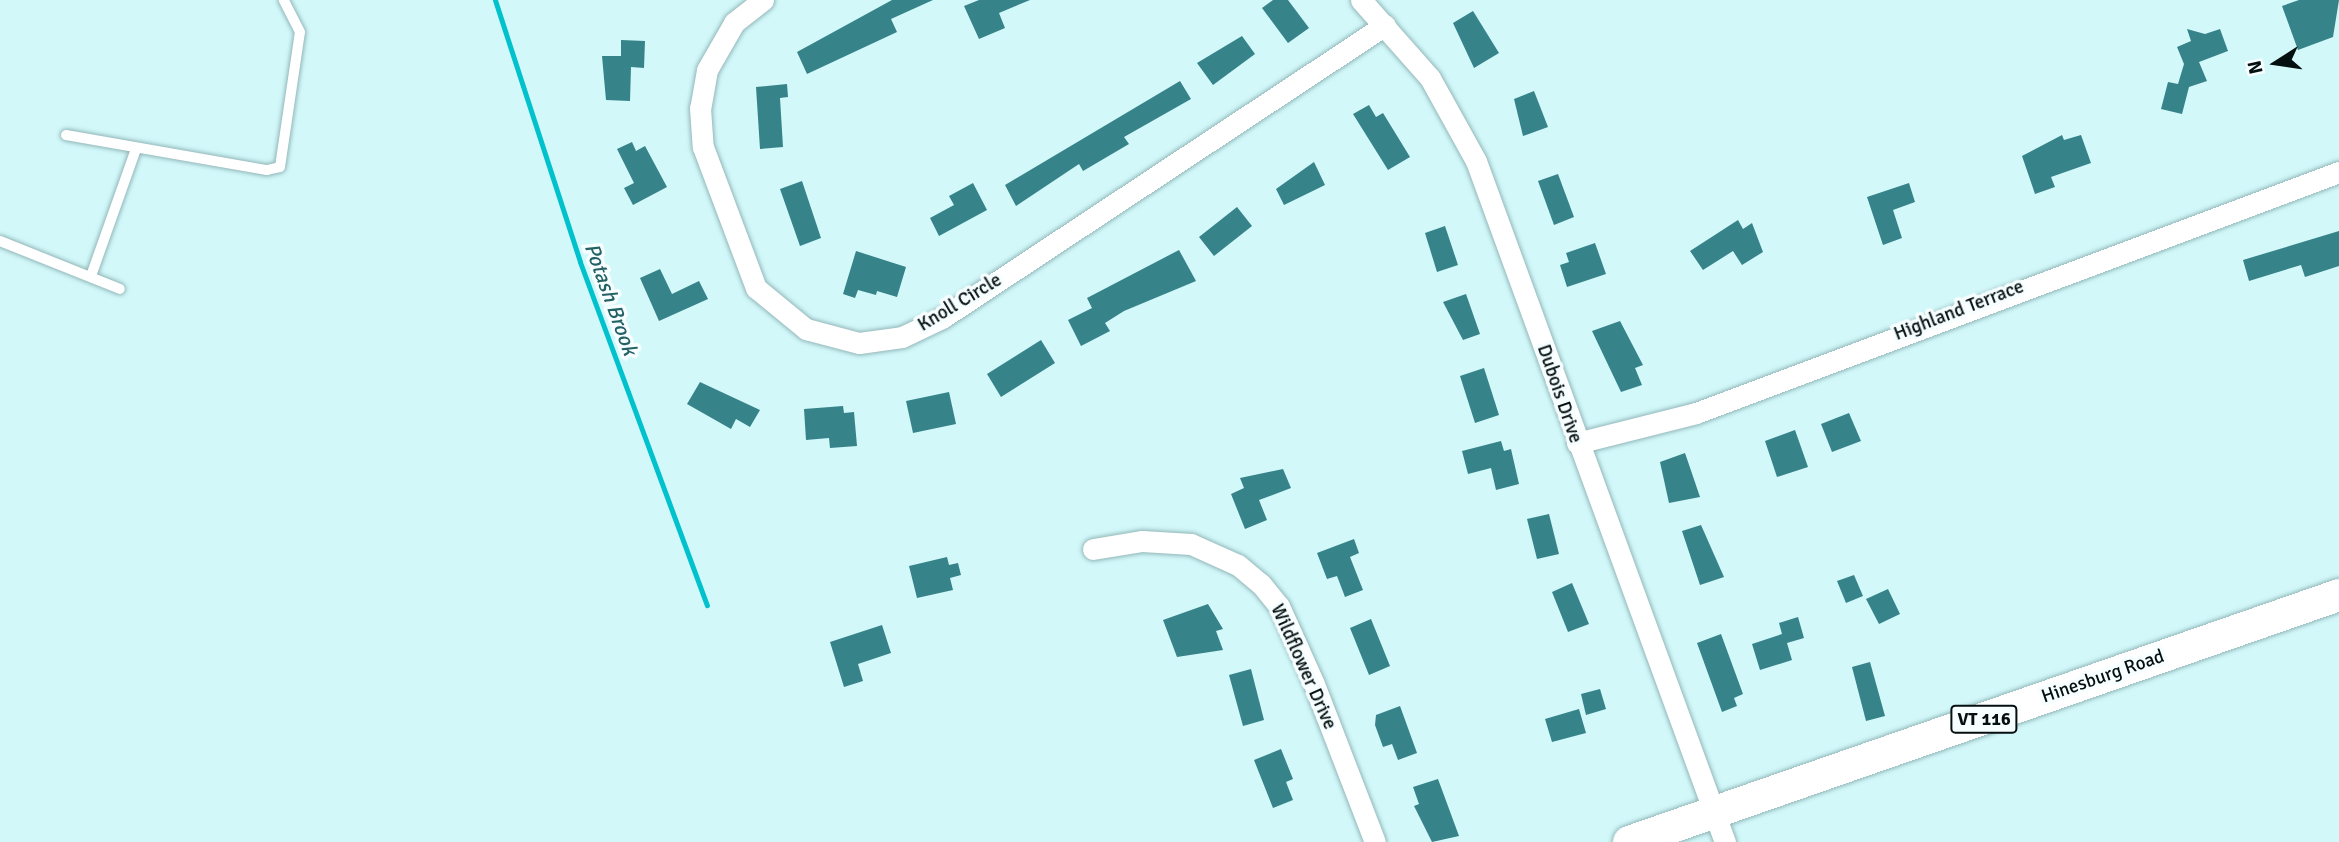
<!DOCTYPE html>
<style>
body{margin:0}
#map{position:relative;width:2339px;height:842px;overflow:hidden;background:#d2f8fa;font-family:Signika,sans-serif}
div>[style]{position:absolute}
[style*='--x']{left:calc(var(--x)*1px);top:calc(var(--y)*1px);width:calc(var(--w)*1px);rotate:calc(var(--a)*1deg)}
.stream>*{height:5px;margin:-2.5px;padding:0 2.5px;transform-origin:2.5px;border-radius:2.5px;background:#01c2cc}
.building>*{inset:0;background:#368389}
.roads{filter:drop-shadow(0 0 2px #93b7b9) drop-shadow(0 0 2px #93b7b9)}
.lane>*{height:10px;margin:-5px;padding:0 5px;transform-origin:5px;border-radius:5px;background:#fff}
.street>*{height:21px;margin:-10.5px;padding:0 10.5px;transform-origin:10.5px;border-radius:10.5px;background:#fff}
.primary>*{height:32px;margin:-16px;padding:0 16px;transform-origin:16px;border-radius:16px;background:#fff}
span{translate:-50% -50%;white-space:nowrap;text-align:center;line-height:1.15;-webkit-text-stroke:7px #f7feff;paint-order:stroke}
.shield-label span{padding:2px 5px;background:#f7feff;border:2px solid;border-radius:5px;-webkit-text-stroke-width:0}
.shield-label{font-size:18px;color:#040f10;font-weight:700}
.street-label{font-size:19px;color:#040f10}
.water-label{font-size:21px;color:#236165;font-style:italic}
.north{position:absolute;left:2241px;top:28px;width:70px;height:70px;-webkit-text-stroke:5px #f7feff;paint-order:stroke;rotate:258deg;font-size:19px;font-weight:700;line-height:28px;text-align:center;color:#040f10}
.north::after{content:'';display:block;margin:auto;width:24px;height:32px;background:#040f10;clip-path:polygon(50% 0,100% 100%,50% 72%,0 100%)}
</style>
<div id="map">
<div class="stream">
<i style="--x:495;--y:0;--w:275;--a:72"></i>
<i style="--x:580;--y:262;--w:366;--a:69.7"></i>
</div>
<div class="building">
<i style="clip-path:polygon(892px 0,933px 0,891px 19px,897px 32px,807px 74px,797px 52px)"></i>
<i style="clip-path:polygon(979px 0,1030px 0,999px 13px,1005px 28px,979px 39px,964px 6px)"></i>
<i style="clip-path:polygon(1273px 0,1288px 0,1309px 28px,1288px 43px,1262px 8px)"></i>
<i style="clip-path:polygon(2299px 0,2339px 0,2333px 37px,2298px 50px,2282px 6px)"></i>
<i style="clip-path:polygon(1473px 11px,1499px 53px,1474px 68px,1453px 23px)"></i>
<i style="clip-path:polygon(2187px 29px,2205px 34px,2220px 29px,2228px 51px,2199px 62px,2207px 81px,2189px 87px,2182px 114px,2161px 109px,2168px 82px,2178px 84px,2184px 64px,2177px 47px,2191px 41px)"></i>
<i style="clip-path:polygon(1242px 36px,1255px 54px,1213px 85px,1197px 63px)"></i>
<i style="clip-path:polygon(621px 40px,645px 41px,644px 68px,631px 67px,630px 101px,606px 100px,602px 56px,621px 56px)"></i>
<i style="clip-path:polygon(1180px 81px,1191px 99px,1124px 137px,1129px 144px,1083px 171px,1079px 164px,1016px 206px,1005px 185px)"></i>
<i style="clip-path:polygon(787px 84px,788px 97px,780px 98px,783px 147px,760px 149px,756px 87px)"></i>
<i style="clip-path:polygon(1534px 91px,1548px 127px,1523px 136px,1514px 99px)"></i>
<i style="clip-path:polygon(1369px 105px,1376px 117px,1383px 113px,1410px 157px,1388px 170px,1353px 114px)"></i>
<i style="clip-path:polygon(2062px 135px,2064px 140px,2081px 135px,2091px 163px,2051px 177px,2055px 187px,2035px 194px,2022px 156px)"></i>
<i style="clip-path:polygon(632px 142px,636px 151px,645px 146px,667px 187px,633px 205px,624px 188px,634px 183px,617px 149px)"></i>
<i style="clip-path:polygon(1314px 162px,1325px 185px,1284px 205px,1276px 189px)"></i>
<i style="clip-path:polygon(1558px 174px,1574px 217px,1554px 225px,1538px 181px)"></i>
<i style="clip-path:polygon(802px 181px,821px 238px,800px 246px,780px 189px)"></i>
<i style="clip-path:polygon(973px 183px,987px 210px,939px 236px,930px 218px,954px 205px,949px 196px)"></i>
<i style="clip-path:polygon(1909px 183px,1915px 202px,1893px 210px,1902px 238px,1883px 245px,1867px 197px)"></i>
<i style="clip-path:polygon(1237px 207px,1252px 226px,1214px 256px,1199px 237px)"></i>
<i style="clip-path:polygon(1738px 220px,1743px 229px,1752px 223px,1763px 252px,1742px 265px,1733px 251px,1703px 270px,1690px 251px)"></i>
<i style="clip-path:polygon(1445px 226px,1458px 265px,1437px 272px,1425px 233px)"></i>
<i style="clip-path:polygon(2339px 231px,2339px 266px,2305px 277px,2301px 265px,2249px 281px,2243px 260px)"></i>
<i style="clip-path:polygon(1595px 243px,1606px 274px,1567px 287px,1560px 265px,1569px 262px,1566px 253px)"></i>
<i style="clip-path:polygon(1179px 250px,1196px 281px,1124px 311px,1105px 323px,1110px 331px,1081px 346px,1068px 320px,1092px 308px,1087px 298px)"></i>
<i style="clip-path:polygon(856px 251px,906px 267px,897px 297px,877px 291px,876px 295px,858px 290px,855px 298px,843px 294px)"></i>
<i style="clip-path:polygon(660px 269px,672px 294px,699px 281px,708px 299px,659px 321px,640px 278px)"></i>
<i style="clip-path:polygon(1466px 294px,1480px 334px,1463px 340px,1443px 302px)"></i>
<i style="clip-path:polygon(1620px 321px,1643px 365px,1635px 368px,1642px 385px,1621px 392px,1592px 331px)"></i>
<i style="clip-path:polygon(1041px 340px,1055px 363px,1001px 397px,987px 374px)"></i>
<i style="clip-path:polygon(1484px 368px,1499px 415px,1475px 423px,1460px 376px)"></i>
<i style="clip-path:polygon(700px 382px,760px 410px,750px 427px,736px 419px,731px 429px,687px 404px)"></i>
<i style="clip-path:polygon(949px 392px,956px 424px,913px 433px,906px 401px)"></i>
<i style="clip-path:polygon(843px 406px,844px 413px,854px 412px,857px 446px,830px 448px,829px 438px,806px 440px,804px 409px)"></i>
<i style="clip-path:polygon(1849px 413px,1861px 441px,1832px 452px,1821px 424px)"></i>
<i style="clip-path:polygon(1795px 430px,1808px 467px,1777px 477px,1765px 441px)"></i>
<i style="clip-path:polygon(1501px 441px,1504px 451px,1511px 449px,1519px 484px,1496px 490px,1491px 468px,1468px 474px,1462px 451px)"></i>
<i style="clip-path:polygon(1685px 453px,1700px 497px,1669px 503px,1660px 462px)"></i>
<i style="clip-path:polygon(1283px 469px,1291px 488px,1259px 500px,1267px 520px,1245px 529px,1231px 494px,1244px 488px,1240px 478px)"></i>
<i style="clip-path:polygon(1549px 514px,1559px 554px,1537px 559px,1527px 519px)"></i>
<i style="clip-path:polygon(1701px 525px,1724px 577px,1700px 585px,1682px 531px)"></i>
<i style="clip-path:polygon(1354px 539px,1359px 553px,1350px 557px,1363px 590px,1345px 597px,1337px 576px,1327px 579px,1317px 553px)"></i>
<i style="clip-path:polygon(947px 557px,949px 565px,958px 563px,961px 575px,950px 578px,953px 590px,917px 598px,909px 566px)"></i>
<i style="clip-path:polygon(1854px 575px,1863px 596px,1846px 603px,1837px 581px)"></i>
<i style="clip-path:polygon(1572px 583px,1589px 624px,1568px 632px,1552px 592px)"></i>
<i style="clip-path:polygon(1888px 589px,1900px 614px,1879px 624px,1866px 599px)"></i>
<i style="clip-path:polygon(1208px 604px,1223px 629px,1216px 631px,1223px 650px,1177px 657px,1163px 620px)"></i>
<i style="clip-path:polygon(1798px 617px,1804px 638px,1787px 643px,1792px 660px,1760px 670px,1752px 644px,1782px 634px,1779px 623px)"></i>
<i style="clip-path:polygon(1371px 619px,1390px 666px,1369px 675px,1350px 628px)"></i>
<i style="clip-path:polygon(882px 625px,891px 653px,858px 664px,863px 681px,844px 687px,830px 642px)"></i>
<i style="clip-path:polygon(1721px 634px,1743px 694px,1734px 698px,1737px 706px,1722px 712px,1697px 643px)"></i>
<i style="clip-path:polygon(1870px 662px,1885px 716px,1866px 721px,1852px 667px)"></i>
<i style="clip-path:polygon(1251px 669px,1264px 720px,1243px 726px,1229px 675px)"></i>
<i style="clip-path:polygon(1600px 689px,1606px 709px,1586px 715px,1581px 694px)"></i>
<i style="clip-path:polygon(1400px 706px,1417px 753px,1398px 760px,1392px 744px,1383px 747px,1375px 725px,1376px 715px)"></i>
<i style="clip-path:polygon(1579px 709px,1586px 733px,1552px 742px,1545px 719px)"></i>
<i style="clip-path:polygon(1281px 749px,1293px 779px,1286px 782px,1293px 800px,1273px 808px,1254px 760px)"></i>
<i style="clip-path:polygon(1438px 779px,1459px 836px,1432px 842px,1414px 806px,1419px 804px,1413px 787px)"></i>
</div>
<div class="roads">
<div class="lane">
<i style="--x:66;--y:135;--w:204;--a:9.9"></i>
<i style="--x:267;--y:170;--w:13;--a:-13"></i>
<i style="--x:280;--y:167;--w:136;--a:-81.6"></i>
<i style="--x:300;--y:32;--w:36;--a:-117"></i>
<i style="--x:0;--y:241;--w:129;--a:21.8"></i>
<i style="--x:91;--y:276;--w:135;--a:-70.5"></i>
</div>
<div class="street">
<i style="--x:763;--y:0;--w:37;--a:142"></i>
<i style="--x:734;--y:23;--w:54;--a:119.9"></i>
<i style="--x:707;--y:70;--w:39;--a:100"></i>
<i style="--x:700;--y:108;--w:39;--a:86"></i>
<i style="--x:703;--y:147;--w:151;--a:69.4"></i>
<i style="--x:756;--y:288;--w:65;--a:39.4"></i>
<i style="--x:806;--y:329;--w:55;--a:14.8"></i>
<i style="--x:859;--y:343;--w:43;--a:-7.9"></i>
<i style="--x:902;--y:337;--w:44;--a:-25.4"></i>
<i style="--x:942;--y:318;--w:531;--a:-33.48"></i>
<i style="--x:1361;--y:0;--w:104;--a:48.5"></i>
<i style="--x:1430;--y:78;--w:95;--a:61"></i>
<i style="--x:1476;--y:161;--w:725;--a:69.92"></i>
<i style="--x:1577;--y:443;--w:123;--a:-14.1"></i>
<i style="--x:1696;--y:413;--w:687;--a:-20.55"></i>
<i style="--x:1093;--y:549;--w:50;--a:-9.3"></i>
<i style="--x:1142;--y:541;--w:49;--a:3.5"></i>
<i style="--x:1191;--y:544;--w:51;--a:24.1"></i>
<i style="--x:1238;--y:565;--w:30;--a:40"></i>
<i style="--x:1261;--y:584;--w:28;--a:51"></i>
<i style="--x:1279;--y:606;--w:85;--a:65.8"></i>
<i style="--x:1314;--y:684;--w:169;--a:68.9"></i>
</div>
<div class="primary">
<i style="--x:1629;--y:842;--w:752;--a:-19.18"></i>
</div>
</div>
<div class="shield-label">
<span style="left:1984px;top:719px">VT 116</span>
</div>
<div class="street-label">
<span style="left:960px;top:303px;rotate:-31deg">Knoll Circle</span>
<span style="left:1959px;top:311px;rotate:-21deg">Highland Terrace</span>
<span style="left:1559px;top:394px;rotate:71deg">Dubois Drive</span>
<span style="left:1303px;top:667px;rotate:66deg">Wildflower Drive</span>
<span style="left:2103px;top:677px;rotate:-19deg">Hinesburg Road</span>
</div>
<div class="water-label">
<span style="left:611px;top:299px;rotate:70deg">Potash Brook</span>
</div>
<div class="north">N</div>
</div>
